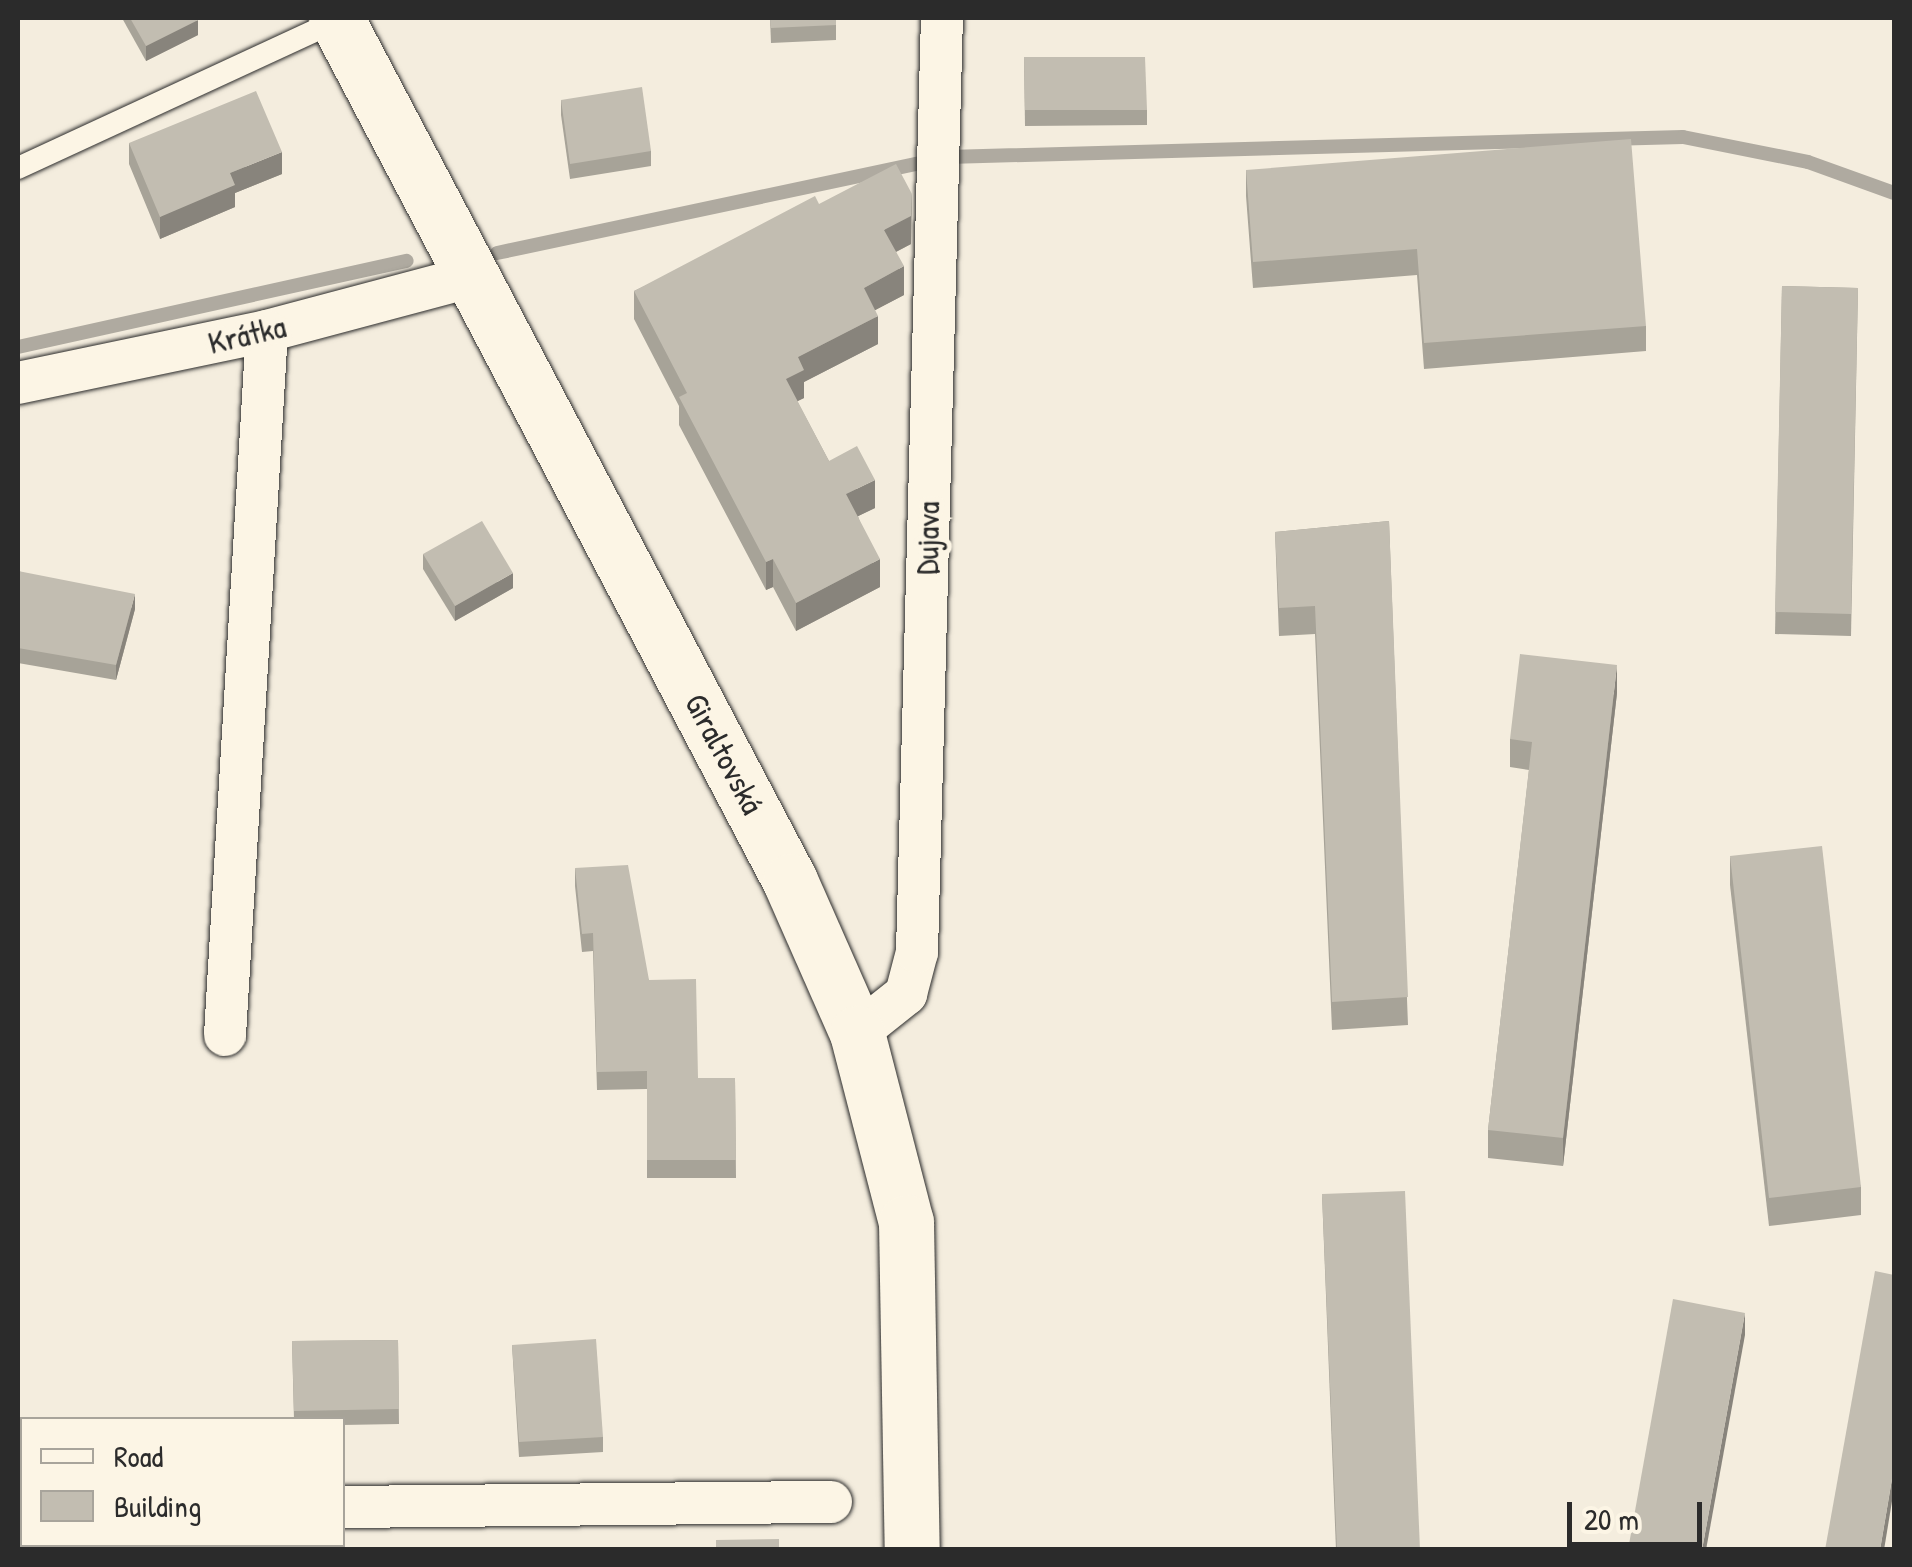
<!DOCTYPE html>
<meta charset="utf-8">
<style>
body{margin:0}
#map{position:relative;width:1912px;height:1567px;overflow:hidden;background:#f4edde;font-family:"Patrick Hand",sans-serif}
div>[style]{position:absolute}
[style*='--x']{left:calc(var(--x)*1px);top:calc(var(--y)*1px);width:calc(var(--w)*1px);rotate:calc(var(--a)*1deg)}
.stream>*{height:14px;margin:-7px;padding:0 7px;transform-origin:7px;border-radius:7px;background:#afaaa0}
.roads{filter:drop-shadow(0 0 2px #2b2b2b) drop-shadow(0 0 2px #2b2b2b)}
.lane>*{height:22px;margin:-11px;padding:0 11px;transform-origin:11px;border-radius:11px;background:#fcf5e5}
.street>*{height:42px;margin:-21px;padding:0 21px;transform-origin:21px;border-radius:21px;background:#fcf5e5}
.secondary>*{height:55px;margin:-27.5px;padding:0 27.5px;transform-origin:27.5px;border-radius:27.5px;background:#fcf5e5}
.wall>*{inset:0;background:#a7a398}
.shaded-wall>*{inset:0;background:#88847c}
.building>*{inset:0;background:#c2bdb1}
span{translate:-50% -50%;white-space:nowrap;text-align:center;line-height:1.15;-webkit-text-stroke:10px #fcf5e5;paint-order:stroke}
.street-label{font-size:32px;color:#2b2b2b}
.frame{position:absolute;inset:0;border:20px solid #2b2b2b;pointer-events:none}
.legend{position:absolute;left:20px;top:1417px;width:325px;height:130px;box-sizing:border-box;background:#fcf5e5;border:2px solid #a8a49b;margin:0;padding:12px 18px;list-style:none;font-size:30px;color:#2b2b2b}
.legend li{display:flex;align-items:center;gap:20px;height:50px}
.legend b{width:50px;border:2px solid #a8a49b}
.scale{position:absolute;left:1567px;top:1502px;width:135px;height:45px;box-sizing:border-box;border:5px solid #2b2b2b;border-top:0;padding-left:12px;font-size:30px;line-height:35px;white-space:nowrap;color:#2b2b2b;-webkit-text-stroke:8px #fcf5e5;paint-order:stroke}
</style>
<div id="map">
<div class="stream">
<i style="--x:497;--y:253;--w:461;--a:-12"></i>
<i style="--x:948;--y:157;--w:735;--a:-1.56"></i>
<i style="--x:1683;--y:137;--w:127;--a:11.3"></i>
<i style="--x:1808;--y:162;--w:91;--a:19.8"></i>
<i style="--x:18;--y:347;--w:398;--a:-12.5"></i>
</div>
<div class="roads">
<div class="lane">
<i style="--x:18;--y:168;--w:353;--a:-24.8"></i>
</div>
<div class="street">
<i style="--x:18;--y:383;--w:254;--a:-11.8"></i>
<i style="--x:267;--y:331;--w:213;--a:-14.9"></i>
<i style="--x:857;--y:1033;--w:63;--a:-38.5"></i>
<i style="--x:906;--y:994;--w:43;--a:-75.3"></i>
<i style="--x:917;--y:952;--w:934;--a:-88.47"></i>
<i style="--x:225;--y:1035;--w:705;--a:-86.59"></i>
<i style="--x:342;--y:1507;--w:489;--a:-0.6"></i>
<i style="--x:18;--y:1510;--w:4;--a:0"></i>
</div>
<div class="secondary">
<i style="--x:336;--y:18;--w:975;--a:62.25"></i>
<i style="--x:790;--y:881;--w:166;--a:66.2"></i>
<i style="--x:857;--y:1033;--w:195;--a:75.5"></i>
<i style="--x:906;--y:1222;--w:328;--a:89"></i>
</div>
</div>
<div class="wall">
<i style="clip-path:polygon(122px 18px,196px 18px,198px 35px,146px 61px)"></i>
<i style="clip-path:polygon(770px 18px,836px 18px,836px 40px,771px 43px)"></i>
<i style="clip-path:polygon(1024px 57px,1147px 110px,1147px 125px,1025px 126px)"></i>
<i style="clip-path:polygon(561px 100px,651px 151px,651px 166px,570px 179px,561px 115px)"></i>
<i style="clip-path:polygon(129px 143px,282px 174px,235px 193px,235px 207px,160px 239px,129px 164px)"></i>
<i style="clip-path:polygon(1246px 170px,1646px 326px,1646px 351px,1424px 369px,1417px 275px,1253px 288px,1246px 196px)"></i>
<i style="clip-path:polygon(819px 204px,911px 244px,896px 252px,904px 295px,875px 310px,878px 344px,804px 382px,804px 398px,797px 401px,829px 461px,875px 508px,858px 516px,880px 587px,796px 631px,773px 587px,766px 590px,679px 425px,679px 406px,634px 319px,634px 291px)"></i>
<i style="clip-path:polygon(1782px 286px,1858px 288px,1851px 636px,1775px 634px)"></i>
<i style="clip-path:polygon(1389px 521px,1408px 1025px,1332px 1030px,1315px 634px,1279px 636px,1275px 532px)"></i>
<i style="clip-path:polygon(423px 554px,513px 588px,455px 621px,423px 569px)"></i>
<i style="clip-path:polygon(18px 571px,135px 609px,116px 680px,18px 663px)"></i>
<i style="clip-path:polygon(1617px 693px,1563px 1166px,1488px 1158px,1488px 1130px,1529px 770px,1510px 767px,1510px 739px)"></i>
<i style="clip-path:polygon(1730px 856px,1861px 1187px,1861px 1215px,1769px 1226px,1730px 885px)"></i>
<i style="clip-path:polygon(575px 868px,649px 980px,698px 1078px,735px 1078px,736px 1178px,647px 1178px,647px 1089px,597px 1090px,593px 951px,582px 952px,575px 886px)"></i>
<i style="clip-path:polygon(1322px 1194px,1420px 1550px,1336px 1550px)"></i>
<i style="clip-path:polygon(398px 1340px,399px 1424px,342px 1425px,342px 1420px,294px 1420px,292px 1341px)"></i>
<i style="clip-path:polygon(512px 1345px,603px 1437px,603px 1452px,519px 1457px)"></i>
</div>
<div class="shaded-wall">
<i style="clip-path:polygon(198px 20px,198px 35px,146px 61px,146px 46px)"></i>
<i style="clip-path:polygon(282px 152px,282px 174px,235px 193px,235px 207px,160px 239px,160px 217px,230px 173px)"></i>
<i style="clip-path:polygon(912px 194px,911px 244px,884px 258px,884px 230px)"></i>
<i style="clip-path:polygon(904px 266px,904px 295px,864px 316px,864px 288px)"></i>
<i style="clip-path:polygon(878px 316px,878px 344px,804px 382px,804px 398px,786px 407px,786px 379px,798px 357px)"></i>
<i style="clip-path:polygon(875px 480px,875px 508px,846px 522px,846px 494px)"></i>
<i style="clip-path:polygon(773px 559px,773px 587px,766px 590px,766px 562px)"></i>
<i style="clip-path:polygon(880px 559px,880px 587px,796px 631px,796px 603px)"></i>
<i style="clip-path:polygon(513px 573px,513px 588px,455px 621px,455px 606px)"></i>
<i style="clip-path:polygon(135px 594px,135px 609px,116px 680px,116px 665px)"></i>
<i style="clip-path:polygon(1617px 665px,1617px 693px,1563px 1166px,1563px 1138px)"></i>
<i style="clip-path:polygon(1745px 1313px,1745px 1335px,1706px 1550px,1702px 1550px)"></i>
<i style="clip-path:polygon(1894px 1467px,1894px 1489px,1884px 1550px,1880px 1550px)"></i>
</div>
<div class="building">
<i style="clip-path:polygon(130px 18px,196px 18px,198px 20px,146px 46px)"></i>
<i style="clip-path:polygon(770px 18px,836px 18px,836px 25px,771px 28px)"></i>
<i style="clip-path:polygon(1024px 57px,1145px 57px,1147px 110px,1025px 110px)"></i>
<i style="clip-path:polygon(642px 87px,651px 151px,570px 164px,561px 100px)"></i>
<i style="clip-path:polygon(256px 91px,282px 152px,230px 173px,235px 185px,160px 217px,129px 143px)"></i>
<i style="clip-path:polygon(1631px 139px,1646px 326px,1424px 343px,1417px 249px,1253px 262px,1246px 170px)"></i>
<i style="clip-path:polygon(896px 164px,912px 194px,911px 216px,884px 230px,904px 266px,864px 288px,878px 316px,798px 357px,804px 370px,786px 379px,829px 461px,857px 446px,875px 480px,846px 494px,880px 559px,796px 603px,773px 559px,766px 562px,679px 397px,687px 393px,634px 291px,815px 196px,819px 204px)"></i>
<i style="clip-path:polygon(1782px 286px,1858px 288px,1851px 614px,1775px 612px)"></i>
<i style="clip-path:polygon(482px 521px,513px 573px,455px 606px,423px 554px)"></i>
<i style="clip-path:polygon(1389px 521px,1408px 997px,1332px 1002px,1315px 606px,1279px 608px,1275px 532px)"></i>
<i style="clip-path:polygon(18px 571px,135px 594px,116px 665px,18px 648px)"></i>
<i style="clip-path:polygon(1520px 654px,1617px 665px,1563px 1138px,1488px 1130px,1532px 742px,1510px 739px)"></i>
<i style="clip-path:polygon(1822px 846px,1861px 1187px,1769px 1198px,1730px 856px)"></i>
<i style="clip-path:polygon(628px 865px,649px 980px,696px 979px,698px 1078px,735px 1078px,736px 1160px,647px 1160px,647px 1071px,597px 1072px,593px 933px,582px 934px,575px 868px)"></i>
<i style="clip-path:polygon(1405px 1191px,1420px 1550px,1337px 1550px,1322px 1194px)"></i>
<i style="clip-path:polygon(1875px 1271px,1894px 1275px,1894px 1467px,1880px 1550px,1825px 1550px)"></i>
<i style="clip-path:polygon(1673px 1299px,1745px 1313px,1702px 1550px,1628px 1550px)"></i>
<i style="clip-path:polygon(596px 1339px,603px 1437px,519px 1442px,512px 1345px)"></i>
<i style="clip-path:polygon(398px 1340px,399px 1409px,294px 1411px,292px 1341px)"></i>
<i style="clip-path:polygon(779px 1539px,779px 1550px,716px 1550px,716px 1540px)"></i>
</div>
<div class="street-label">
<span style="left:247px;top:335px;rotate:-13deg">Krátka</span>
<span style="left:928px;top:538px;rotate:-89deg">Dujava</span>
<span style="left:724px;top:754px;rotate:62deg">Giraltovská</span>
</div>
<div class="frame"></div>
<ul class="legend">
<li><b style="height:12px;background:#fcf5e5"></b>Road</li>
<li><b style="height:28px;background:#c2bdb1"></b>Building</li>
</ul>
<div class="scale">20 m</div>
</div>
